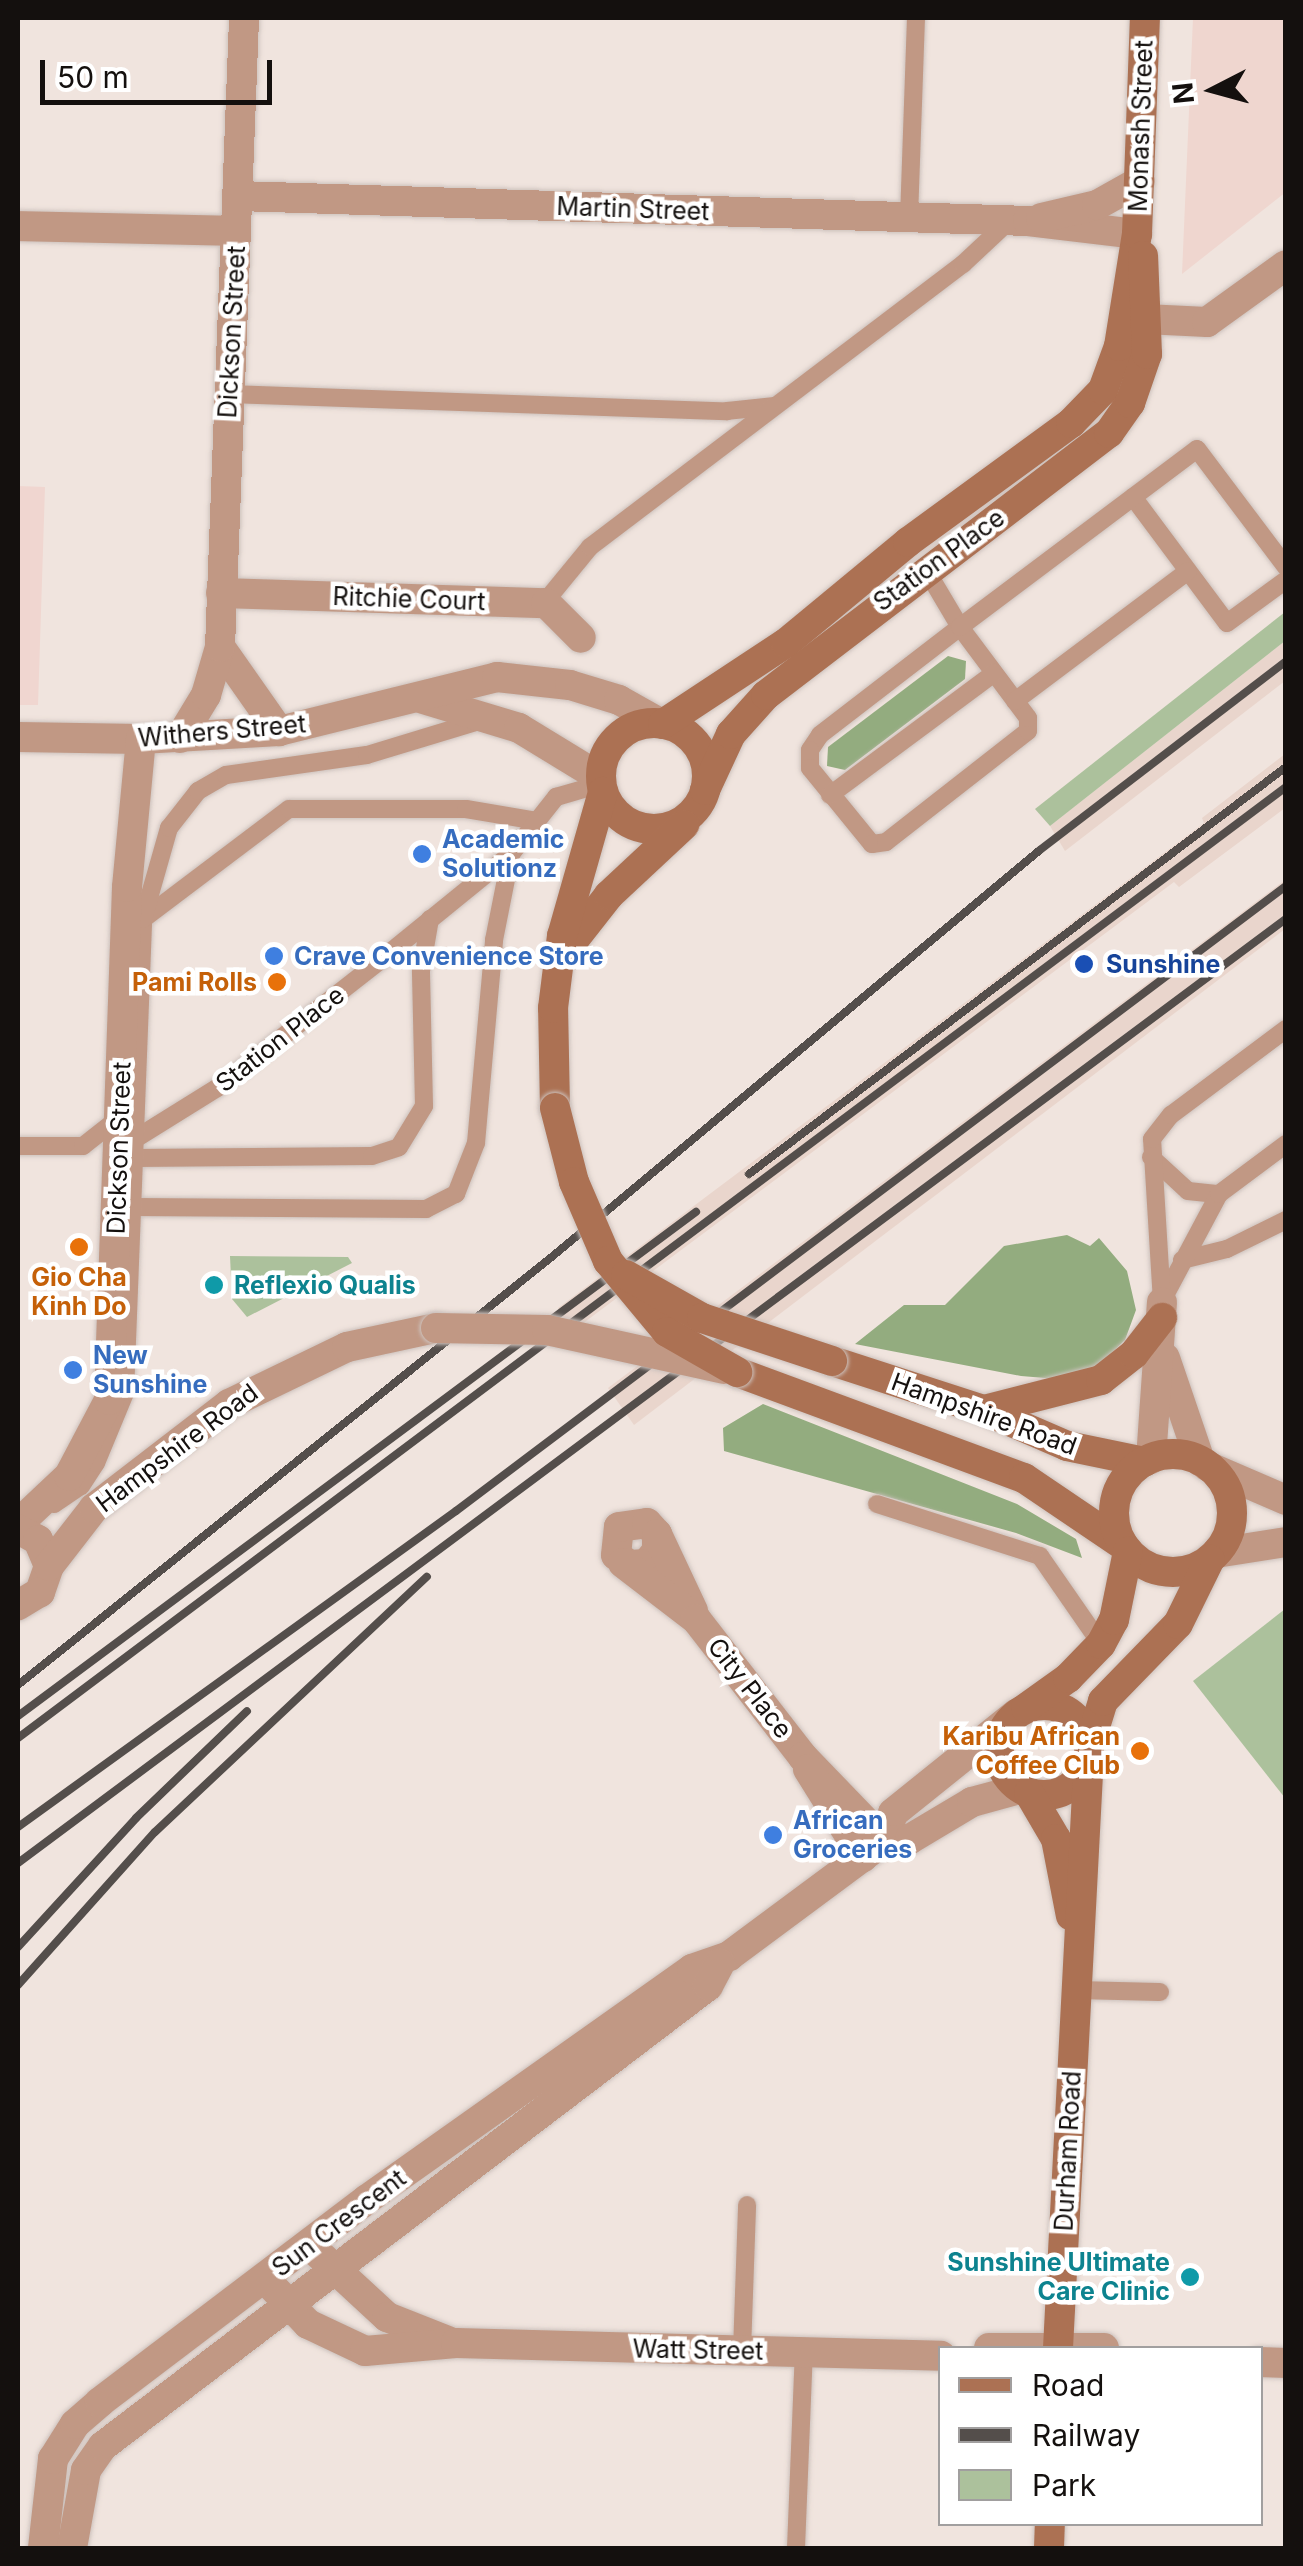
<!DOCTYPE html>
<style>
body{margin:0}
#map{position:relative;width:1303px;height:2566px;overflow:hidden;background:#f0e4de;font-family:Inter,sans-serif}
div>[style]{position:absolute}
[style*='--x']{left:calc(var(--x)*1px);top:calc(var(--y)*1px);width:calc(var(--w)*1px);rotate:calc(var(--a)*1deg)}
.commercial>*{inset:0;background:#f0d6d0}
.built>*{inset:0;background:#e9d5cc}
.education>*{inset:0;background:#efd6cf}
.green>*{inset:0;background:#acc19c}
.forest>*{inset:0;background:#93ac7f}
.roads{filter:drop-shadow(0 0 2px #cdc2bd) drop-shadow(0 0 2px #cdc2bd)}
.service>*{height:18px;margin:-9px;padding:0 9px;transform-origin:9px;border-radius:9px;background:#c19884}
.minor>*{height:30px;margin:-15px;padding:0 15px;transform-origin:15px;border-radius:15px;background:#c19884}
.tertiary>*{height:30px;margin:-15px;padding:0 15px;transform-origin:15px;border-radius:15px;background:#c19884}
.secondary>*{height:30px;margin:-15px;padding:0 15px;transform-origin:15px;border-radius:15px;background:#ac7153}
.secondary>.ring{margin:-15px;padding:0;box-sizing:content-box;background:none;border:30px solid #ac7153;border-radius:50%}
.rail>*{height:8px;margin:-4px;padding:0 4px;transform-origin:4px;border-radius:4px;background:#544e4b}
.bridges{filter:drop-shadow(0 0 2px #cdc2bd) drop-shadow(0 0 2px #cdc2bd)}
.tertiary-bridge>*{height:30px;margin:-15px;padding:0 15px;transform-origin:15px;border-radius:15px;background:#c19884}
.secondary-bridge>*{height:30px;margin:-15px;padding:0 15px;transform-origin:15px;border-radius:15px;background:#ac7153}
.dots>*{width:28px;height:28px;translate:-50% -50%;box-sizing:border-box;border:5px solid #fff;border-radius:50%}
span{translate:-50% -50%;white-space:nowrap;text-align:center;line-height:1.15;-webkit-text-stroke:9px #fff;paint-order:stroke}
.street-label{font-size:25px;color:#14100e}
.shop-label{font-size:25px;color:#366cbe;font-weight:700}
.left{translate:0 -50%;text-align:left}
.transit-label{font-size:25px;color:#164399;font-weight:700}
.food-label{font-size:25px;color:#c56008;font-weight:700}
.right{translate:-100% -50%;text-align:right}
.culture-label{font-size:25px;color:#0d838f;font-weight:700}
.frame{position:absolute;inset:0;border:20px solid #14100e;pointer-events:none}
.legend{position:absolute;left:938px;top:2346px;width:325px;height:180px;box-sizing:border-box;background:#fff;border:2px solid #a19f9f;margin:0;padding:12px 18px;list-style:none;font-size:30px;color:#14100e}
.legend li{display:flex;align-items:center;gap:20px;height:50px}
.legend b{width:50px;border:2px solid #a19f9f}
.north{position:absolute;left:1163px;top:40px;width:100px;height:100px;-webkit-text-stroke:8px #fff;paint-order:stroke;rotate:264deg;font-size:28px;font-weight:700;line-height:40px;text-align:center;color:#14100e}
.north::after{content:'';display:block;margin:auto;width:35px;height:45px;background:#14100e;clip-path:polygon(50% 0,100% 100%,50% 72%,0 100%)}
.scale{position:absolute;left:40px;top:60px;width:232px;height:45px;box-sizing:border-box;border:5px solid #14100e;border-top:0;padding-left:12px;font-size:30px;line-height:35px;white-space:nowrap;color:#14100e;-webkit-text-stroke:8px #fff;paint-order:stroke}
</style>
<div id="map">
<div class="commercial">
<i style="clip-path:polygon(18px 486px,45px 487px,38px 705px,18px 705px)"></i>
</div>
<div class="built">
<i style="clip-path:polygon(1285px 641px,1285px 681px,1065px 851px,1050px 826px)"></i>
<i style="clip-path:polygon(1285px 754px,1285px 808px,1179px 887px,1174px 882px,570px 1333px,558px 1308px,1204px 823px,1202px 818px)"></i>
<i style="clip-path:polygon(1285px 880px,1285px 929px,634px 1425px,608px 1388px)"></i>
</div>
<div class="education">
<i style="clip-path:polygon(1193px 18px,1285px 18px,1286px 192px,1182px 274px)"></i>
</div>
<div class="green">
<i style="clip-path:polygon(1285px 612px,1285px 641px,1050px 826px,1035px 809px)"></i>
<i style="clip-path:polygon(230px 1256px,348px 1257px,352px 1263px,247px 1317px,232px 1299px)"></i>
<i style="clip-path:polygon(1285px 1609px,1285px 1798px,1193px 1681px)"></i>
</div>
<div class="forest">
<i style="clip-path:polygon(948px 656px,966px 661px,965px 679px,845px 770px,827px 766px,828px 747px)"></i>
<i style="clip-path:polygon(1067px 1235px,1090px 1246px,1099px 1238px,1127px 1271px,1136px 1310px,1125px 1340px,1094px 1370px,1057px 1379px,1021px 1376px,855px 1344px,904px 1305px,945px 1305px,1004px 1246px)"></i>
<i style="clip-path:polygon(763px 1404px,1017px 1504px,1076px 1539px,1082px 1558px,1016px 1533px,724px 1451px,723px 1428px)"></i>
</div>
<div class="roads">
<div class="service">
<i style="--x:909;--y:218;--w:200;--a:-88"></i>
<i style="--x:229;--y:394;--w:498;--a:2"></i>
<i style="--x:727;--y:411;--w:48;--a:-5.9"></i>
<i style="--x:1133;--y:497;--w:157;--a:53.3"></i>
<i style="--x:1227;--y:623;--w:73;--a:-36.1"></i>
<i style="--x:925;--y:568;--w:69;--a:59.3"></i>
<i style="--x:960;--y:627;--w:177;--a:142.4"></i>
<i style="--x:820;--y:735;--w:18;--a:124"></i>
<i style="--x:810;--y:750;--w:18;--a:90"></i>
<i style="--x:810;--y:768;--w:98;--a:50.8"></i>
<i style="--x:872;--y:844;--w:14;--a:-8"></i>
<i style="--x:886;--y:842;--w:180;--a:-38"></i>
<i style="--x:1028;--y:731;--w:13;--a:-90"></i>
<i style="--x:1028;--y:718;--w:114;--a:-126.8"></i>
<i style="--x:960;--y:627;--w:296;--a:-36.9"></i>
<i style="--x:1197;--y:449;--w:148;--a:53"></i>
<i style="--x:544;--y:603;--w:72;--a:-50.6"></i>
<i style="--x:590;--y:547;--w:468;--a:-37.2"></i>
<i style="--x:963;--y:264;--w:64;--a:-43.1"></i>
<i style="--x:1015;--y:701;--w:216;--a:-36.9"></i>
<i style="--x:830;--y:795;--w:204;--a:-36.6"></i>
<i style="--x:138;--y:923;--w:189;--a:-37.1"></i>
<i style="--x:289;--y:809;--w:177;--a:0"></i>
<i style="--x:466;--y:809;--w:73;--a:9.5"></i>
<i style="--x:135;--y:1139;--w:97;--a:-31.9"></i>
<i style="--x:217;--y:1088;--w:204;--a:-38"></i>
<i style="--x:378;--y:962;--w:171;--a:-39.1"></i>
<i style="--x:511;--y:854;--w:73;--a:-51.7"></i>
<i style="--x:556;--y:797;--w:47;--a:-16.1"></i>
<i style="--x:18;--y:1146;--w:65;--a:0"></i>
<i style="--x:83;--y:1146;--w:42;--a:-38.2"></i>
<i style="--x:1151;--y:1157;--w:50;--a:42.6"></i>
<i style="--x:1188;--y:1191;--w:31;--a:6"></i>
<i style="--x:134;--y:1158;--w:238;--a:-0.5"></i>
<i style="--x:372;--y:1156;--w:28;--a:-18"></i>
<i style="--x:399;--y:1147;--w:48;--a:-58.6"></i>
<i style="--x:424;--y:1106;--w:135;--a:-91.3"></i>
<i style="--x:421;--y:971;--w:53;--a:-80.2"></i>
<i style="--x:133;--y:1207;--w:293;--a:0.4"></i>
<i style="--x:426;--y:1209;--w:34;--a:-27"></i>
<i style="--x:456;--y:1194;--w:55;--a:-68.6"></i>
<i style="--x:476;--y:1143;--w:204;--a:-84.9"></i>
<i style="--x:494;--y:940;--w:88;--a:-78.8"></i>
<i style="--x:1182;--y:1260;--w:46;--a:-13.7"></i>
<i style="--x:1227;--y:1249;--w:66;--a:-26.2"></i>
<i style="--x:1162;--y:1301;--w:121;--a:-62"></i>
<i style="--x:1219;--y:1194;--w:84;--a:-36.7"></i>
<i style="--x:1162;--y:1302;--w:163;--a:-93.5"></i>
<i style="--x:1152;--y:1139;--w:31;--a:-52"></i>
<i style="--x:1171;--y:1115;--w:144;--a:-36.8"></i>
<i style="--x:54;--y:1504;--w:32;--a:-34"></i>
<i style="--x:81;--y:1486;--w:27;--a:-57"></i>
<i style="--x:96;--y:1463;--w:76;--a:-67.5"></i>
<i style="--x:125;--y:1393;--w:474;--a:-87.8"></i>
<i style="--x:143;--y:919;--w:95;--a:-74.1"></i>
<i style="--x:169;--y:828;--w:47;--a:-51.9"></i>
<i style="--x:198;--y:791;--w:32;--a:-30"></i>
<i style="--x:226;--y:775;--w:142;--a:-8.1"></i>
<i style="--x:367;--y:755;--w:120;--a:-16.9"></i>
<i style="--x:877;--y:1504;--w:171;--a:17.7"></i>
<i style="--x:1040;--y:1556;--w:107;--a:55.3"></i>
<i style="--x:1076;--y:1990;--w:84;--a:1.4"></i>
<i style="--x:742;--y:2351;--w:146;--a:-88"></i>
<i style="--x:796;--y:2548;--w:196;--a:-87.7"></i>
</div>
<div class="minor">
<i style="--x:238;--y:196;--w:790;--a:1.81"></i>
<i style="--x:1028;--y:221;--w:110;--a:6.8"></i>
<i style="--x:1041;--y:218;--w:57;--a:-13.1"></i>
<i style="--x:1097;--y:205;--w:49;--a:-29.2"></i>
<i style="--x:18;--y:226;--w:218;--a:1.3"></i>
<i style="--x:1124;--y:318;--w:83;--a:2.8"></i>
<i style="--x:1207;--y:322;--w:97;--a:-35.8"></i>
<i style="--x:221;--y:593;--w:325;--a:1.8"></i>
<i style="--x:546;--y:603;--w:49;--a:45"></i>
<i style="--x:220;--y:647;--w:103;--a:54.9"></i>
<i style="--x:180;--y:738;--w:50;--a:-58.8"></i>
<i style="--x:206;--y:695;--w:50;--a:-73.7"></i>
<i style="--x:220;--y:647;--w:629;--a:-87.81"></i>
<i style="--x:1165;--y:1358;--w:109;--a:71.2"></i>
<i style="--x:1151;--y:1459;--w:157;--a:-86"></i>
<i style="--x:657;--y:1534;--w:17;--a:90"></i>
<i style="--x:657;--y:1551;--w:17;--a:130"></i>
<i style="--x:646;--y:1564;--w:17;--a:177"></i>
<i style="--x:629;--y:1565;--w:16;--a:-142"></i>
<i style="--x:616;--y:1555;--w:28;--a:-84"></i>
<i style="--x:619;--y:1527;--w:28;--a:-8"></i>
<i style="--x:647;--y:1523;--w:15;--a:48"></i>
<i style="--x:657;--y:1534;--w:85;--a:64.9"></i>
<i style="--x:623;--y:1563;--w:92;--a:37.5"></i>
<i style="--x:696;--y:1619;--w:175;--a:52.2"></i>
<i style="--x:803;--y:1757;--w:117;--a:46"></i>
<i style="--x:808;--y:1769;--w:104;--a:58"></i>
<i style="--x:309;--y:2245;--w:106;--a:42.7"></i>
<i style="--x:387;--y:2317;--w:66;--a:21.5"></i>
<i style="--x:265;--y:2279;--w:62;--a:46.3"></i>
<i style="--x:308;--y:2324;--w:63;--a:25.3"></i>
<i style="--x:365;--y:2351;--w:91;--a:-5"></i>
<i style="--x:456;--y:2343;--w:485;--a:1.5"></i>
<i style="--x:989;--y:2348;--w:115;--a:0"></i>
<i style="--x:1260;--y:2362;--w:26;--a:2"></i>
</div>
<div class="tertiary">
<i style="--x:423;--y:699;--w:100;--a:16.8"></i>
<i style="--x:519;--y:728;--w:96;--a:31.4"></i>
<i style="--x:18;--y:737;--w:123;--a:0.9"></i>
<i style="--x:141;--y:739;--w:138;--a:-3.3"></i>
<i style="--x:279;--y:731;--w:225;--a:-13.9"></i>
<i style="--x:497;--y:677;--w:73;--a:6.3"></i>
<i style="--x:570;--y:685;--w:51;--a:17"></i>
<i style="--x:619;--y:700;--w:47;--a:29.3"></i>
<i style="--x:1207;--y:1466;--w:86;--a:23.3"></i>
<i style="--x:18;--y:1524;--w:70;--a:-43.3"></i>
<i style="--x:69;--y:1476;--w:86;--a:-62.2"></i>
<i style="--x:109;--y:1400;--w:513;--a:-87.99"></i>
<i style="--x:127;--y:887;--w:149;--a:-84.6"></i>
<i style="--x:18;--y:1529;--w:23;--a:29"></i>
<i style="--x:38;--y:1540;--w:28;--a:67"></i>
<i style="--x:49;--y:1566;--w:28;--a:109"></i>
<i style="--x:40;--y:1592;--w:26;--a:149"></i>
<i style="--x:1216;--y:1553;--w:71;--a:-8.9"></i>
<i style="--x:49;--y:1566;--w:73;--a:-52.2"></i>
<i style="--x:94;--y:1508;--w:170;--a:-37.6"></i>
<i style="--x:229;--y:1404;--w:131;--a:-25.8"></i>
<i style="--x:347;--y:1347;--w:91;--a:-12.1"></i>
<i style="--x:884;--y:1841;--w:29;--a:-72"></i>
<i style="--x:893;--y:1813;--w:158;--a:-38.8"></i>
<i style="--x:43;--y:2548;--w:90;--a:-83.6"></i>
<i style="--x:53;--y:2459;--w:41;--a:-57.8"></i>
<i style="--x:75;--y:2424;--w:33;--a:-41"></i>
<i style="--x:100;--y:2402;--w:334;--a:-37.2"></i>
<i style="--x:366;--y:2200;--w:400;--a:-35.3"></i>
<i style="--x:692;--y:1969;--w:39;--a:-19"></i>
<i style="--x:729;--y:1956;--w:193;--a:-36.6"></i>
<i style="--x:884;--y:1841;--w:26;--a:-4"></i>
<i style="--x:910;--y:1839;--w:72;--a:-30.8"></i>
<i style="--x:972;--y:1802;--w:50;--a:-15.2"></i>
<i style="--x:72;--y:2548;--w:79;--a:-79.8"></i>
<i style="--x:86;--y:2470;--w:29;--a:-55"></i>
<i style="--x:103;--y:2446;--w:760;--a:-37.25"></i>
<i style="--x:708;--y:1986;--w:26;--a:-62"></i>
</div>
<div class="secondary">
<i class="ring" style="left:601px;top:723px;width:76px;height:76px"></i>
<i style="--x:663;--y:724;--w:147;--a:-33.4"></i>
<i style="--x:786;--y:643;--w:158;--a:-39.6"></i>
<i style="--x:908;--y:542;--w:202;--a:-36.1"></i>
<i style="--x:1071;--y:423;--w:46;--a:-45.9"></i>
<i style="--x:1103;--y:390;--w:47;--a:-70"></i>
<i style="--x:1119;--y:346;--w:113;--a:-80.9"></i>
<i style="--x:1137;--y:234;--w:216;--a:-87.9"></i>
<i style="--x:705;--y:790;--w:62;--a:-65.1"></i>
<i style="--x:731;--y:734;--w:52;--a:-48.1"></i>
<i style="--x:766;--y:695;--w:432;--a:-37.4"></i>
<i style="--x:1109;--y:433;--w:37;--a:-55"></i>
<i style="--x:1130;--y:403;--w:52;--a:-70.9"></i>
<i style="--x:1147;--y:354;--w:98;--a:-92.3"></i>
<i style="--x:562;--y:955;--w:76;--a:-51.9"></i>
<i style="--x:609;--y:895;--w:103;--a:-43"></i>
<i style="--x:555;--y:1108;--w:100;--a:-91.1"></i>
<i style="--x:553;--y:1008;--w:73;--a:-82.9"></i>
<i style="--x:562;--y:936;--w:150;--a:-74.1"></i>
<i style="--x:832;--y:1361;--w:160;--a:17.9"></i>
<i style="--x:984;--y:1410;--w:90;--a:23.4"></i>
<i style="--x:1067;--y:1446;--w:79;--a:11.7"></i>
<i style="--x:737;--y:1372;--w:306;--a:20.3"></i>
<i style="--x:1024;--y:1478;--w:120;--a:34.1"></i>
<i style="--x:984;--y:1410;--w:121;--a:-14.4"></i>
<i style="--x:1101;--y:1380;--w:42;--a:-38.2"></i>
<i style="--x:1134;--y:1354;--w:46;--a:-52.1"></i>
<i class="ring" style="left:1114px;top:1454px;width:88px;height:88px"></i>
<i class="ring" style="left:999px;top:1705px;width:60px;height:60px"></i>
<i style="--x:1026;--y:1708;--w:52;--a:-35.5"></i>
<i style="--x:1068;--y:1678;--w:47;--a:-45.9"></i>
<i style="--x:1101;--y:1644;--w:27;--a:-62"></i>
<i style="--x:1114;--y:1620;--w:70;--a:-78.5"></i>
<i style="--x:1089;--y:1746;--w:47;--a:-72.7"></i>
<i style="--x:1103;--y:1701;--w:107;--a:-45.8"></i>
<i style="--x:1178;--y:1624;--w:72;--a:-63.8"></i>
<i style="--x:1029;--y:1793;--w:53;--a:59.6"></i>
<i style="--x:1056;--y:1839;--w:78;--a:79"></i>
<i style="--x:1058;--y:2348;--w:595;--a:-87.01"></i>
<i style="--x:1049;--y:2548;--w:24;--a:-88"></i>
</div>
</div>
<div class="rail">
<i style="--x:749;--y:1174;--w:674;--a:-37.16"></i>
<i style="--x:18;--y:1685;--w:679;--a:-38.73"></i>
<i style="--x:548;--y:1260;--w:640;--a:-39.81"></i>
<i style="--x:1040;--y:850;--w:310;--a:-37.5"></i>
<i style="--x:18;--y:1716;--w:845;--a:-36.63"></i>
<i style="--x:18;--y:1738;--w:1585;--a:-36.87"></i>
<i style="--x:18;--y:1827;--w:540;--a:-35.81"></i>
<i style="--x:456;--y:1511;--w:1039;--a:-36.98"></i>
<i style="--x:18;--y:1863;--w:1581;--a:-36.67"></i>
<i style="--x:18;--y:1947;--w:175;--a:-47.5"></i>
<i style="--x:136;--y:1818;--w:154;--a:-43.9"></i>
<i style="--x:18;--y:1985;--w:205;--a:-48.2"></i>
<i style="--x:155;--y:1832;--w:373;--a:-43.2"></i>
</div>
<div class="bridges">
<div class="tertiary-bridge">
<i style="--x:436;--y:1328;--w:111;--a:1"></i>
<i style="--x:547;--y:1330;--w:181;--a:12.4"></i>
</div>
<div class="secondary-bridge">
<i style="--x:555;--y:1108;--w:76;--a:75.6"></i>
<i style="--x:574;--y:1182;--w:86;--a:66.7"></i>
<i style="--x:608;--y:1261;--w:92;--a:50.3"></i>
<i style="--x:667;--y:1332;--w:81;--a:29.7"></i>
<i style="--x:626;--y:1275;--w:87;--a:29.5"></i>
<i style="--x:702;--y:1318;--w:137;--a:18.3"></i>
</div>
</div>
<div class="dots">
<i style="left:422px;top:854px;background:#3f7fe0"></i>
<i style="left:274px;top:956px;background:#3f7fe0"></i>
<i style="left:1084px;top:964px;background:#1a4fb4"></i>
<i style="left:277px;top:982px;background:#e8710a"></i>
<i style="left:79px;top:1247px;background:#e8710a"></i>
<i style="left:214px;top:1285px;background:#0f9aa8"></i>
<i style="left:73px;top:1370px;background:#3f7fe0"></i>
<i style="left:1140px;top:1751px;background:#e8710a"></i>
<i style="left:773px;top:1835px;background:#3f7fe0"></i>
<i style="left:1190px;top:2277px;background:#0f9aa8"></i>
</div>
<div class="street-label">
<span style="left:1141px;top:126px;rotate:-88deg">Monash Street</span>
<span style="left:633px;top:209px;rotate:2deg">Martin Street</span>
<span style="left:232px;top:332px;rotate:-87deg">Dickson Street</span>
<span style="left:939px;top:560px;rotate:-36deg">Station Place</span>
<span style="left:409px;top:599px;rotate:2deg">Ritchie Court</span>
<span style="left:222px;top:731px;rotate:-5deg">Withers Street</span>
<span style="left:280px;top:1039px;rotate:-38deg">Station Place</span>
<span style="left:119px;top:1148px;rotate:-88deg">Dickson Street</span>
<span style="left:984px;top:1414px;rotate:20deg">Hampshire Road</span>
<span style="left:177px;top:1448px;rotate:-37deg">Hampshire Road</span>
<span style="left:750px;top:1688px;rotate:52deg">City Place</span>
<span style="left:1068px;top:2151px;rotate:-87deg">Durham Road</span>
<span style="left:339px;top:2223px;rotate:-37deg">Sun Crescent</span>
<span style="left:698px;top:2350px;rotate:1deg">Watt Street</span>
</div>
<div class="shop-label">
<span class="left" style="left:442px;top:854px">Academic<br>Solutionz</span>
<span class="left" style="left:294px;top:956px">Crave Convenience Store</span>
<span class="left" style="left:93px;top:1370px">New<br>Sunshine</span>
<span class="left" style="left:793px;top:1835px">African<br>Groceries</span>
</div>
<div class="transit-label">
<span class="left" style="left:1106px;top:964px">Sunshine</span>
</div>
<div class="food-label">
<span class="right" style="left:257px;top:982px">Pami Rolls</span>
<span style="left:79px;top:1292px">Gio Cha<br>Kinh Do</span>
<span class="right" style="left:1120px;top:1751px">Karibu African<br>Coffee Club</span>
</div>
<div class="culture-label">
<span class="left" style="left:234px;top:1285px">Reflexio Qualis</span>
<span class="right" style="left:1170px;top:2277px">Sunshine Ultimate<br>Care Clinic</span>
</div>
<div class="frame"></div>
<ul class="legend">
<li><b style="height:12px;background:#ac7153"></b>Road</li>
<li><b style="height:12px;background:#544e4b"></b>Railway</li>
<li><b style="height:28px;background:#acc19c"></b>Park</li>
</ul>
<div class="north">N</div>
<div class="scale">50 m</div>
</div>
